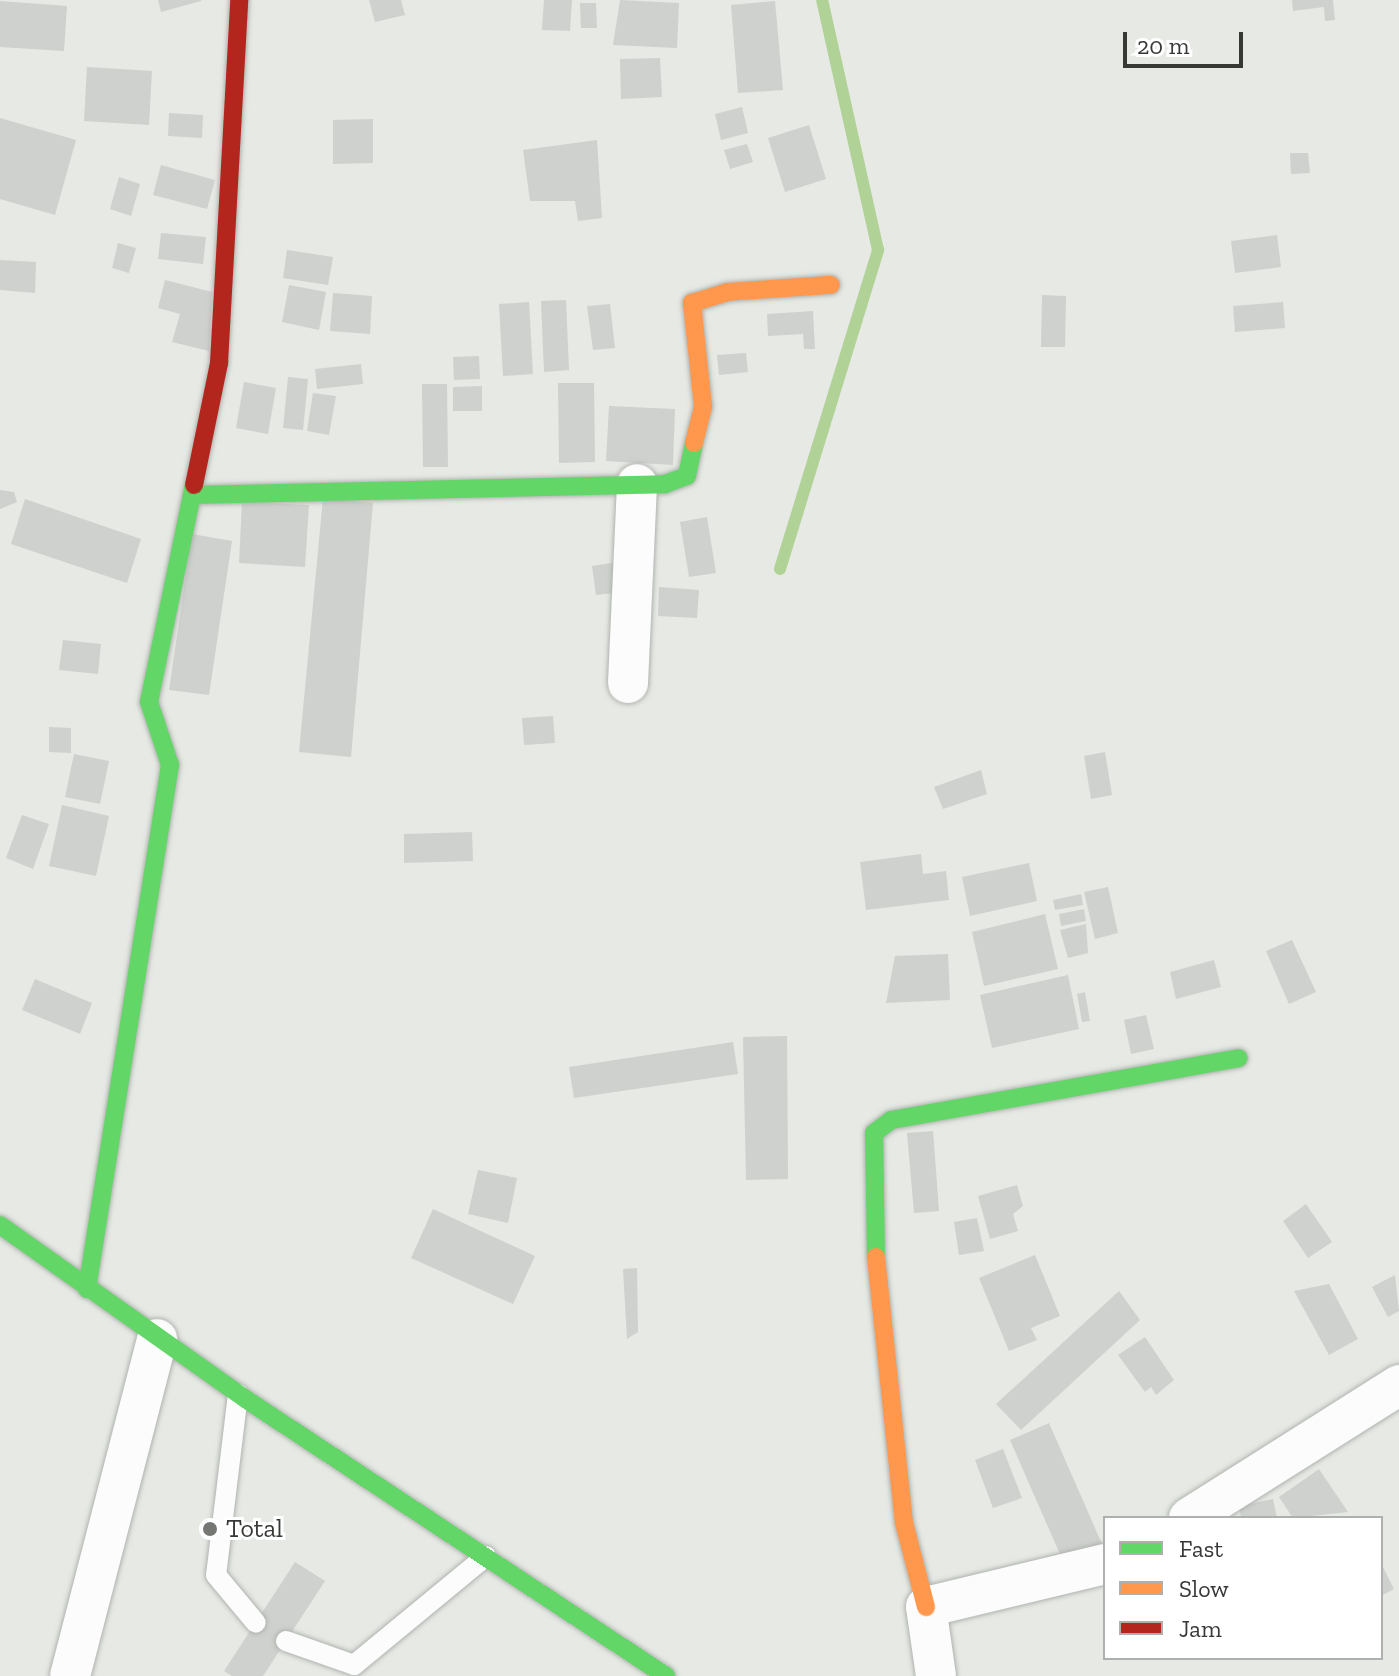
<!DOCTYPE html>
<style>
body{margin:0}
#map{position:relative;width:1399px;height:1676px;overflow:hidden;background:#e6e9e4;font-family:"Zilla Slab",serif}
div>[style]{position:absolute}
[style*='--x']{left:calc(var(--x)*1px);top:calc(var(--y)*1px);width:calc(var(--w)*1px);rotate:calc(var(--a)*1deg)}
.stream>*{height:12px;margin:-6px;padding:0 6px;transform-origin:6px;border-radius:6px;background:#b1d296}
.building>*{inset:0;background:#ced1cd}
.roads{filter:drop-shadow(0 0 2px #b0b3af) drop-shadow(0 0 2px #b0b3af)}
.lane>*{height:20px;margin:-10px;padding:0 10px;transform-origin:10px;border-radius:10px;background:#fbfcfb}
.street>*{height:40px;margin:-20px;padding:0 20px;transform-origin:20px;border-radius:20px;background:#fbfcfb}
.fast>*{height:18px;margin:-9px;padding:0 9px;transform-origin:9px;border-radius:9px;background:#63d668}
.slow>*{height:18px;margin:-9px;padding:0 9px;transform-origin:9px;border-radius:9px;background:#ff974d}
.jam>*{height:18px;margin:-9px;padding:0 9px;transform-origin:9px;border-radius:9px;background:#b3261e}
.dots>*{width:22px;height:22px;translate:-50% -50%;box-sizing:border-box;border:4px solid #fff;border-radius:50%}
span{translate:-50% -50%;white-space:nowrap;text-align:center;line-height:1.15;-webkit-text-stroke:6px #fff;paint-order:stroke}
.poi-label{font-size:26px;color:#363935}
.left{translate:0 -50%;text-align:left}
.legend{position:absolute;left:1103px;top:1516px;width:280px;height:144px;box-sizing:border-box;background:#fff;border:2px solid #afb0ae;margin:0;padding:10px 14px;list-style:none;font-size:24px;color:#363935}
.legend li{display:flex;align-items:center;gap:16px;height:40px}
.legend b{width:40px;border:2px solid #afb0ae}
.scale{position:absolute;left:1123px;top:32px;width:120px;height:36px;box-sizing:border-box;border:4px solid #363935;border-top:0;padding-left:10px;font-size:24px;line-height:28px;white-space:nowrap;color:#363935;-webkit-text-stroke:6px #fff;paint-order:stroke}
</style>
<div id="map">
<div class="stream">
<i style="--x:780;--y:569;--w:334;--a:-72.9"></i>
<i style="--x:878;--y:250;--w:256;--a:-102.6"></i>
</div>
<div class="building">
<i style="clip-path:polygon(158px 0,201px 0,201px 1px,161px 12px)"></i>
<i style="clip-path:polygon(369px 0,401px 0,405px 15px,375px 22px)"></i>
<i style="clip-path:polygon(544px 0,572px 0,570px 31px,542px 30px)"></i>
<i style="clip-path:polygon(620px 0,679px 3px,677px 48px,613px 45px)"></i>
<i style="clip-path:polygon(1292px 0,1333px 0,1335px 20px,1325px 21px,1324px 7px,1293px 11px)"></i>
<i style="clip-path:polygon(0 1px,67px 6px,64px 51px,0 47px)"></i>
<i style="clip-path:polygon(775px 1px,783px 90px,738px 93px,731px 5px)"></i>
<i style="clip-path:polygon(580px 3px,596px 3px,597px 28px,581px 28px)"></i>
<i style="clip-path:polygon(660px 58px,662px 97px,621px 99px,620px 59px)"></i>
<i style="clip-path:polygon(87px 67px,152px 71px,149px 125px,84px 121px)"></i>
<i style="clip-path:polygon(742px 107px,748px 133px,721px 140px,715px 114px)"></i>
<i style="clip-path:polygon(169px 113px,203px 115px,202px 138px,168px 136px)"></i>
<i style="clip-path:polygon(0 118px,76px 140px,55px 215px,0 199px)"></i>
<i style="clip-path:polygon(373px 119px,373px 163px,333px 164px,333px 120px)"></i>
<i style="clip-path:polygon(809px 125px,826px 179px,785px 192px,768px 138px)"></i>
<i style="clip-path:polygon(597px 140px,602px 218px,578px 221px,575px 201px,530px 201px,523px 150px)"></i>
<i style="clip-path:polygon(747px 144px,753px 162px,730px 169px,724px 150px)"></i>
<i style="clip-path:polygon(1290px 153px,1308px 153px,1310px 173px,1291px 174px)"></i>
<i style="clip-path:polygon(161px 165px,215px 180px,207px 209px,153px 195px)"></i>
<i style="clip-path:polygon(119px 177px,140px 184px,131px 216px,110px 209px)"></i>
<i style="clip-path:polygon(161px 233px,206px 237px,203px 264px,158px 259px)"></i>
<i style="clip-path:polygon(1277px 235px,1281px 267px,1235px 273px,1231px 241px)"></i>
<i style="clip-path:polygon(118px 243px,136px 248px,129px 273px,112px 268px)"></i>
<i style="clip-path:polygon(287px 250px,333px 257px,328px 285px,283px 278px)"></i>
<i style="clip-path:polygon(0 260px,36px 262px,35px 293px,0 290px)"></i>
<i style="clip-path:polygon(165px 280px,212px 292px,209px 351px,172px 342px,180px 314px,158px 308px)"></i>
<i style="clip-path:polygon(289px 285px,326px 292px,319px 330px,282px 322px)"></i>
<i style="clip-path:polygon(333px 293px,372px 296px,370px 334px,330px 331px)"></i>
<i style="clip-path:polygon(1042px 295px,1066px 296px,1065px 347px,1041px 347px)"></i>
<i style="clip-path:polygon(566px 300px,569px 370px,544px 372px,541px 301px)"></i>
<i style="clip-path:polygon(529px 302px,533px 374px,503px 376px,499px 304px)"></i>
<i style="clip-path:polygon(1283px 302px,1285px 328px,1235px 332px,1233px 306px)"></i>
<i style="clip-path:polygon(610px 304px,615px 348px,593px 350px,587px 306px)"></i>
<i style="clip-path:polygon(813px 311px,815px 349px,804px 349px,803px 334px,768px 336px,767px 314px)"></i>
<i style="clip-path:polygon(746px 353px,748px 372px,719px 375px,717px 355px)"></i>
<i style="clip-path:polygon(479px 356px,480px 379px,454px 380px,453px 357px)"></i>
<i style="clip-path:polygon(361px 364px,363px 384px,317px 389px,315px 369px)"></i>
<i style="clip-path:polygon(288px 377px,308px 379px,303px 430px,283px 428px)"></i>
<i style="clip-path:polygon(244px 382px,276px 388px,268px 434px,236px 428px)"></i>
<i style="clip-path:polygon(558px 383px,594px 383px,595px 462px,559px 463px)"></i>
<i style="clip-path:polygon(422px 384px,447px 384px,448px 467px,423px 467px)"></i>
<i style="clip-path:polygon(482px 386px,482px 411px,453px 411px,453px 387px)"></i>
<i style="clip-path:polygon(313px 393px,336px 396px,329px 435px,307px 431px)"></i>
<i style="clip-path:polygon(609px 406px,675px 409px,673px 465px,606px 461px)"></i>
<i style="clip-path:polygon(0 490px,14px 492px,17px 502px,0 509px)"></i>
<i style="clip-path:polygon(323px 498px,373px 503px,351px 757px,299px 752px)"></i>
<i style="clip-path:polygon(25px 499px,141px 539px,127px 583px,11px 544px)"></i>
<i style="clip-path:polygon(242px 502px,309px 505px,305px 567px,239px 563px)"></i>
<i style="clip-path:polygon(707px 517px,716px 573px,689px 577px,680px 522px)"></i>
<i style="clip-path:polygon(192px 534px,232px 541px,209px 695px,169px 690px)"></i>
<i style="clip-path:polygon(618px 562px,622px 592px,596px 595px,592px 566px)"></i>
<i style="clip-path:polygon(659px 587px,699px 590px,697px 618px,658px 616px)"></i>
<i style="clip-path:polygon(63px 640px,101px 644px,98px 674px,59px 670px)"></i>
<i style="clip-path:polygon(553px 716px,555px 743px,524px 745px,522px 718px)"></i>
<i style="clip-path:polygon(49px 727px,71px 728px,71px 753px,49px 752px)"></i>
<i style="clip-path:polygon(1105px 752px,1112px 795px,1091px 799px,1084px 756px)"></i>
<i style="clip-path:polygon(74px 754px,109px 761px,100px 804px,65px 797px)"></i>
<i style="clip-path:polygon(981px 770px,987px 794px,943px 809px,934px 787px)"></i>
<i style="clip-path:polygon(62px 805px,109px 816px,96px 876px,49px 866px)"></i>
<i style="clip-path:polygon(22px 815px,49px 824px,33px 869px,6px 858px)"></i>
<i style="clip-path:polygon(472px 832px,473px 861px,404px 863px,404px 834px)"></i>
<i style="clip-path:polygon(921px 854px,923px 874px,946px 871px,949px 900px,866px 910px,860px 862px)"></i>
<i style="clip-path:polygon(1029px 863px,1037px 901px,970px 916px,962px 877px)"></i>
<i style="clip-path:polygon(1108px 887px,1118px 933px,1095px 939px,1084px 892px)"></i>
<i style="clip-path:polygon(1081px 894px,1083px 905px,1055px 910px,1053px 900px)"></i>
<i style="clip-path:polygon(1084px 909px,1086px 921px,1061px 926px,1059px 914px)"></i>
<i style="clip-path:polygon(1045px 914px,1058px 969px,984px 986px,972px 932px)"></i>
<i style="clip-path:polygon(1086px 924px,1088px 953px,1068px 958px,1060px 930px)"></i>
<i style="clip-path:polygon(1292px 940px,1316px 992px,1289px 1004px,1266px 951px)"></i>
<i style="clip-path:polygon(948px 954px,950px 1000px,886px 1003px,895px 956px)"></i>
<i style="clip-path:polygon(1214px 960px,1221px 987px,1176px 999px,1170px 972px)"></i>
<i style="clip-path:polygon(1068px 975px,1079px 1029px,992px 1048px,980px 995px)"></i>
<i style="clip-path:polygon(35px 979px,92px 1003px,80px 1034px,22px 1010px)"></i>
<i style="clip-path:polygon(1085px 992px,1090px 1021px,1082px 1022px,1077px 994px)"></i>
<i style="clip-path:polygon(1146px 1015px,1154px 1049px,1131px 1054px,1124px 1020px)"></i>
<i style="clip-path:polygon(787px 1036px,788px 1179px,746px 1180px,743px 1037px)"></i>
<i style="clip-path:polygon(733px 1042px,738px 1074px,574px 1098px,569px 1067px)"></i>
<i style="clip-path:polygon(933px 1131px,939px 1211px,914px 1213px,907px 1133px)"></i>
<i style="clip-path:polygon(478px 1170px,517px 1178px,508px 1223px,468px 1214px)"></i>
<i style="clip-path:polygon(1017px 1185px,1023px 1206px,1013px 1214px,1018px 1231px,990px 1239px,978px 1196px)"></i>
<i style="clip-path:polygon(1306px 1204px,1332px 1242px,1308px 1258px,1283px 1221px)"></i>
<i style="clip-path:polygon(433px 1209px,535px 1256px,513px 1304px,411px 1258px)"></i>
<i style="clip-path:polygon(977px 1218px,984px 1251px,959px 1255px,954px 1222px)"></i>
<i style="clip-path:polygon(1035px 1255px,1060px 1316px,1031px 1328px,1037px 1340px,1009px 1351px,979px 1278px)"></i>
<i style="clip-path:polygon(637px 1268px,638px 1332px,627px 1339px,623px 1269px)"></i>
<i style="clip-path:polygon(1395px 1275px,1399px 1311px,1388px 1317px,1372px 1287px)"></i>
<i style="clip-path:polygon(1329px 1284px,1358px 1339px,1329px 1355px,1294px 1291px)"></i>
<i style="clip-path:polygon(1119px 1291px,1140px 1320px,1021px 1430px,996px 1404px)"></i>
<i style="clip-path:polygon(1145px 1337px,1174px 1380px,1156px 1395px,1151px 1387px,1145px 1392px,1118px 1355px)"></i>
<i style="clip-path:polygon(1049px 1423px,1102px 1544px,1063px 1561px,1010px 1440px)"></i>
<i style="clip-path:polygon(1003px 1449px,1022px 1498px,993px 1508px,975px 1460px)"></i>
<i style="clip-path:polygon(1319px 1469px,1348px 1512px,1293px 1518px,1279px 1497px)"></i>
<i style="clip-path:polygon(1273px 1499px,1277px 1518px,1241px 1518px,1239px 1506px)"></i>
<i style="clip-path:polygon(295px 1562px,325px 1581px,263px 1676px,232px 1676px,224px 1671px)"></i>
<i style="clip-path:polygon(1381px 1563px,1394px 1589px,1381px 1596px)"></i>
</div>
<div class="roads">
<div class="lane">
<i style="--x:238;--y:1394;--w:182;--a:96.9"></i>
<i style="--x:216;--y:1575;--w:62;--a:50.2"></i>
<i style="--x:286;--y:1641;--w:72;--a:19.4"></i>
<i style="--x:354;--y:1665;--w:171;--a:-39.5"></i>
</div>
<div class="street">
<i style="--x:628;--y:683;--w:199;--a:-87.4"></i>
<i style="--x:1189;--y:1518;--w:249;--a:-32.3"></i>
<i style="--x:70;--y:1676;--w:348;--a:-75.5"></i>
<i style="--x:936;--y:1676;--w:70;--a:-98.2"></i>
<i style="--x:926;--y:1607;--w:184;--a:-13.5"></i>
</div>
<div class="fast">
<i style="--x:193;--y:495;--w:472;--a:-1.3"></i>
<i style="--x:665;--y:484;--w:23;--a:-20"></i>
<i style="--x:687;--y:476;--w:34;--a:-78"></i>
<i style="--x:0;--y:1225;--w:303;--a:35.3"></i>
<i style="--x:247;--y:1400;--w:502;--a:33.37"></i>
<i style="--x:876;--y:1257;--w:124;--a:-90.9"></i>
<i style="--x:874;--y:1133;--w:21;--a:-37"></i>
<i style="--x:891;--y:1120;--w:353;--a:-10.1"></i>
<i style="--x:87;--y:1289;--w:531;--a:-81"></i>
<i style="--x:170;--y:765;--w:66;--a:-108.4"></i>
<i style="--x:149;--y:702;--w:222;--a:-78.3"></i>
</div>
<div class="slow">
<i style="--x:694;--y:443;--w:38;--a:-76"></i>
<i style="--x:703;--y:406;--w:104;--a:-96.1"></i>
<i style="--x:692;--y:303;--w:37;--a:-17"></i>
<i style="--x:727;--y:292;--w:104;--a:-3.9"></i>
<i style="--x:876;--y:1257;--w:267;--a:84"></i>
<i style="--x:904;--y:1523;--w:87;--a:75.3"></i>
</div>
<div class="jam">
<i style="--x:194;--y:485;--w:125;--a:-78.4"></i>
<i style="--x:219;--y:363;--w:364;--a:-86.8"></i>
</div>
</div>
<div class="dots">
<i style="left:210px;top:1529px;background:#747772"></i>
</div>
<div class="poi-label">
<span class="left" style="left:226px;top:1529px">Total</span>
</div>
<ul class="legend">
<li><b style="height:10px;background:#63d668"></b>Fast</li>
<li><b style="height:10px;background:#ff974d"></b>Slow</li>
<li><b style="height:10px;background:#b3261e"></b>Jam</li>
</ul>
<div class="scale">20 m</div>
</div>
